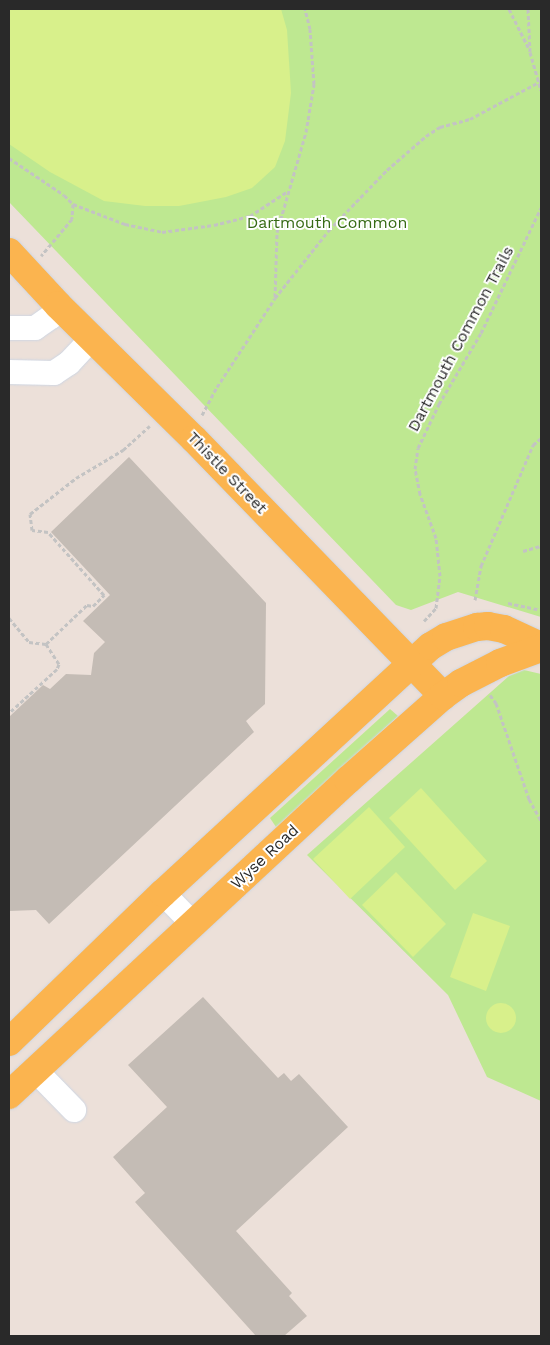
<!DOCTYPE html>
<style>
body{margin:0}
#map{position:relative;width:550px;height:1345px;overflow:hidden;background:#ece0d9;font-family:"Work Sans",sans-serif}
div>[style]{position:absolute}
[style*='--x']{left:calc(var(--x)*1px);top:calc(var(--y)*1px);width:calc(var(--w)*1px);rotate:calc(var(--a)*1deg)}
.green>*{inset:0;background:#bee891}
.pitch>*{inset:0;background:#d8f08b}
.round{border-radius:50%}
.building>*{inset:0;background:#c4bcb5}
.path>*{height:3px;margin-top:-1.5px;transform-origin:0;background:repeating-linear-gradient(90deg,#c3c3c3 0 4px,transparent 0 6.5px)}
.roads{filter:drop-shadow(0 0 1px #ced6e3) drop-shadow(0 0 1px #ced6e3)}
.minor>*{height:24px;margin:-12px;padding:0 12px;transform-origin:12px;border-radius:12px;background:#fff}
.major>*{height:28px;margin:-14px;padding:0 14px;transform-origin:14px;border-radius:14px;background:#fbb44f}
span{translate:-50% -50%;white-space:nowrap;text-align:center;line-height:1.15;-webkit-text-stroke:4px #fff;paint-order:stroke}
.park-label{font-size:16px;color:#366a14}
.street-label{font-size:16px;color:#292929}
.frame{position:absolute;inset:0;border:10px solid #292929;pointer-events:none}
</style>
<div id="map">
<div class="green">
<i style="clip-path:polygon(9px 9px,541px 9px,541px 617px,458px 592px,411px 610px,396px 605px,9px 202px)"></i>
<i style="clip-path:polygon(524px 670px,541px 674px,541px 1101px,487px 1077px,448px 995px,307px 855px,509px 676px)"></i>
<i style="clip-path:polygon(390px 709px,398px 716px,276px 827px,270px 818px)"></i>
</div>
<div class="pitch">
<i style="clip-path:polygon(9px 9px,281px 9px,287px 30px,291px 93px,285px 141px,275px 167px,252px 188px,226px 197px,179px 206px,145px 206px,104px 201px,50px 172px,9px 144px)"></i>
<i style="clip-path:polygon(421px 788px,487px 861px,455px 890px,389px 818px)"></i>
<i style="clip-path:polygon(369px 807px,405px 847px,350px 899px,313px 859px)"></i>
<i style="clip-path:polygon(396px 872px,446px 924px,413px 957px,362px 905px)"></i>
<i style="clip-path:polygon(473px 913px,510px 926px,486px 991px,450px 977px)"></i>
<i class="round" style="left:486px;top:1003px;width:30px;height:30px"></i>
</div>
<div class="building">
<i style="clip-path:polygon(129px 457px,266px 603px,265px 704px,246px 721px,254px 732px,49px 924px,36px 910px,9px 911px,9px 717px,43px 685px,50px 689px,66px 674px,91px 675px,94px 653px,105px 642px,83px 621px,110px 595px,51px 532px)"></i>
<i style="clip-path:polygon(203px 997px,278px 1078px,284px 1073px,291px 1081px,299px 1074px,348px 1127px,236px 1231px,292px 1293px,289px 1296px,307px 1316px,284px 1336px,256px 1336px,135px 1202px,145px 1193px,113px 1157px,167px 1107px,128px 1065px)"></i>
</div>
<div class="path">
<i style="--x:509;--y:9;--w:45;--a:63.4"></i>
<i style="--x:528;--y:9;--w:43;--a:87.3"></i>
<i style="--x:530;--y:52;--w:40;--a:74"></i>
<i style="--x:9;--y:158;--w:66;--a:33.9"></i>
<i style="--x:64;--y:195;--w:13;--a:45"></i>
<i style="--x:73;--y:204;--w:15;--a:94"></i>
<i style="--x:72;--y:219;--w:48;--a:130"></i>
<i style="--x:73;--y:204;--w:56;--a:21"></i>
<i style="--x:125;--y:224;--w:38;--a:12"></i>
<i style="--x:162;--y:232;--w:52;--a:-7.7"></i>
<i style="--x:214;--y:225;--w:37;--a:-14"></i>
<i style="--x:250;--y:216;--w:45;--a:-33.3"></i>
<i style="--x:275;--y:297;--w:65;--a:-88.2"></i>
<i style="--x:277;--y:232;--w:104;--a:-73.8"></i>
<i style="--x:306;--y:132;--w:49;--a:-80.5"></i>
<i style="--x:314;--y:84;--w:55;--a:-94.2"></i>
<i style="--x:310;--y:29;--w:21;--a:-104"></i>
<i style="--x:202;--y:415;--w:32;--a:-62"></i>
<i style="--x:217;--y:387;--w:106;--a:-56.9"></i>
<i style="--x:275;--y:298;--w:87;--a:-51.5"></i>
<i style="--x:329;--y:230;--w:83;--a:-46"></i>
<i style="--x:387;--y:170;--w:52;--a:-41.1"></i>
<i style="--x:426;--y:136;--w:17;--a:-33"></i>
<i style="--x:440;--y:127;--w:31;--a:-15"></i>
<i style="--x:470;--y:119;--w:81;--a:-28.2"></i>
<i style="--x:523;--y:551;--w:19;--a:-16"></i>
<i style="--x:475;--y:600;--w:35;--a:-80"></i>
<i style="--x:481;--y:566;--w:132;--a:-66.7"></i>
<i style="--x:533;--y:445;--w:11;--a:-41"></i>
<i style="--x:508;--y:603;--w:34;--a:12"></i>
<i style="--x:9;--y:618;--w:31;--a:50"></i>
<i style="--x:29;--y:642;--w:17;--a:7"></i>
<i style="--x:46;--y:644;--w:24;--a:57"></i>
<i style="--x:59;--y:664;--w:5;--a:112"></i>
<i style="--x:57;--y:669;--w:65;--a:137.5"></i>
<i style="--x:424;--y:621;--w:18;--a:-47"></i>
<i style="--x:436;--y:608;--w:32;--a:-83"></i>
<i style="--x:440;--y:576;--w:38;--a:-96"></i>
<i style="--x:436;--y:538;--w:47;--a:-110"></i>
<i style="--x:420;--y:494;--w:25;--a:-101"></i>
<i style="--x:415;--y:469;--w:21;--a:-82"></i>
<i style="--x:418;--y:448;--w:49;--a:-64.5"></i>
<i style="--x:439;--y:404;--w:82;--a:-59.4"></i>
<i style="--x:481;--y:333;--w:139;--a:-64.4"></i>
<i style="--x:46;--y:644;--w:57;--a:-43.6"></i>
<i style="--x:87;--y:605;--w:6;--a:9"></i>
<i style="--x:93;--y:606;--w:16;--a:-45"></i>
<i style="--x:104;--y:595;--w:84;--a:-131.6"></i>
<i style="--x:48;--y:532;--w:16;--a:-173"></i>
<i style="--x:32;--y:530;--w:16;--a:-97"></i>
<i style="--x:30;--y:514;--w:58;--a:-38"></i>
<i style="--x:76;--y:478;--w:55;--a:-30.8"></i>
<i style="--x:123;--y:450;--w:36;--a:-42"></i>
<i style="--x:490;--y:695;--w:10;--a:53"></i>
<i style="--x:496;--y:703;--w:102;--a:71"></i>
<i style="--x:529;--y:799;--w:25;--a:61"></i>
</div>
<div class="roads">
<div class="minor">
<i style="--x:9;--y:328;--w:26;--a:0"></i>
<i style="--x:35;--y:328;--w:19;--a:-35"></i>
<i style="--x:51;--y:317;--w:14;--a:-60"></i>
<i style="--x:9;--y:372;--w:45;--a:1.3"></i>
<i style="--x:54;--y:373;--w:18;--a:-34"></i>
<i style="--x:69;--y:363;--w:34;--a:-47"></i>
<i style="--x:163;--y:893;--w:43;--a:45.9"></i>
<i style="--x:35;--y:1070;--w:56;--a:45.7"></i>
</div>
<div class="major">
<i style="--x:9;--y:252;--w:72;--a:47.2"></i>
<i style="--x:58;--y:305;--w:191;--a:44.6"></i>
<i style="--x:194;--y:439;--w:358;--a:45.9"></i>
<i style="--x:9;--y:1042;--w:214;--a:-44.1"></i>
<i style="--x:163;--y:893;--w:364;--a:-42.7"></i>
<i style="--x:431;--y:646;--w:17;--a:-31"></i>
<i style="--x:446;--y:637;--w:33;--a:-18"></i>
<i style="--x:477;--y:627;--w:11;--a:-5"></i>
<i style="--x:488;--y:626;--w:16;--a:11"></i>
<i style="--x:504;--y:629;--w:41;--a:24.7"></i>
<i style="--x:9;--y:1095;--w:463;--a:-42.9"></i>
<i style="--x:348;--y:780;--w:127;--a:-41.5"></i>
<i style="--x:443;--y:696;--w:22;--a:-36"></i>
<i style="--x:461;--y:683;--w:44;--a:-27.1"></i>
<i style="--x:500;--y:663;--w:44;--a:-20.1"></i>
</div>
</div>
<div class="park-label">
<span style="left:327px;top:223px">Dartmouth Common</span>
</div>
<div class="street-label">
<span style="left:461px;top:339px;rotate:-62deg">Dartmouth Common Trails</span>
<span style="left:227px;top:473px;rotate:46deg">Thistle Street</span>
<span style="left:265px;top:857px;rotate:-43deg">Wyse Road</span>
</div>
<div class="frame"></div>
</div>
